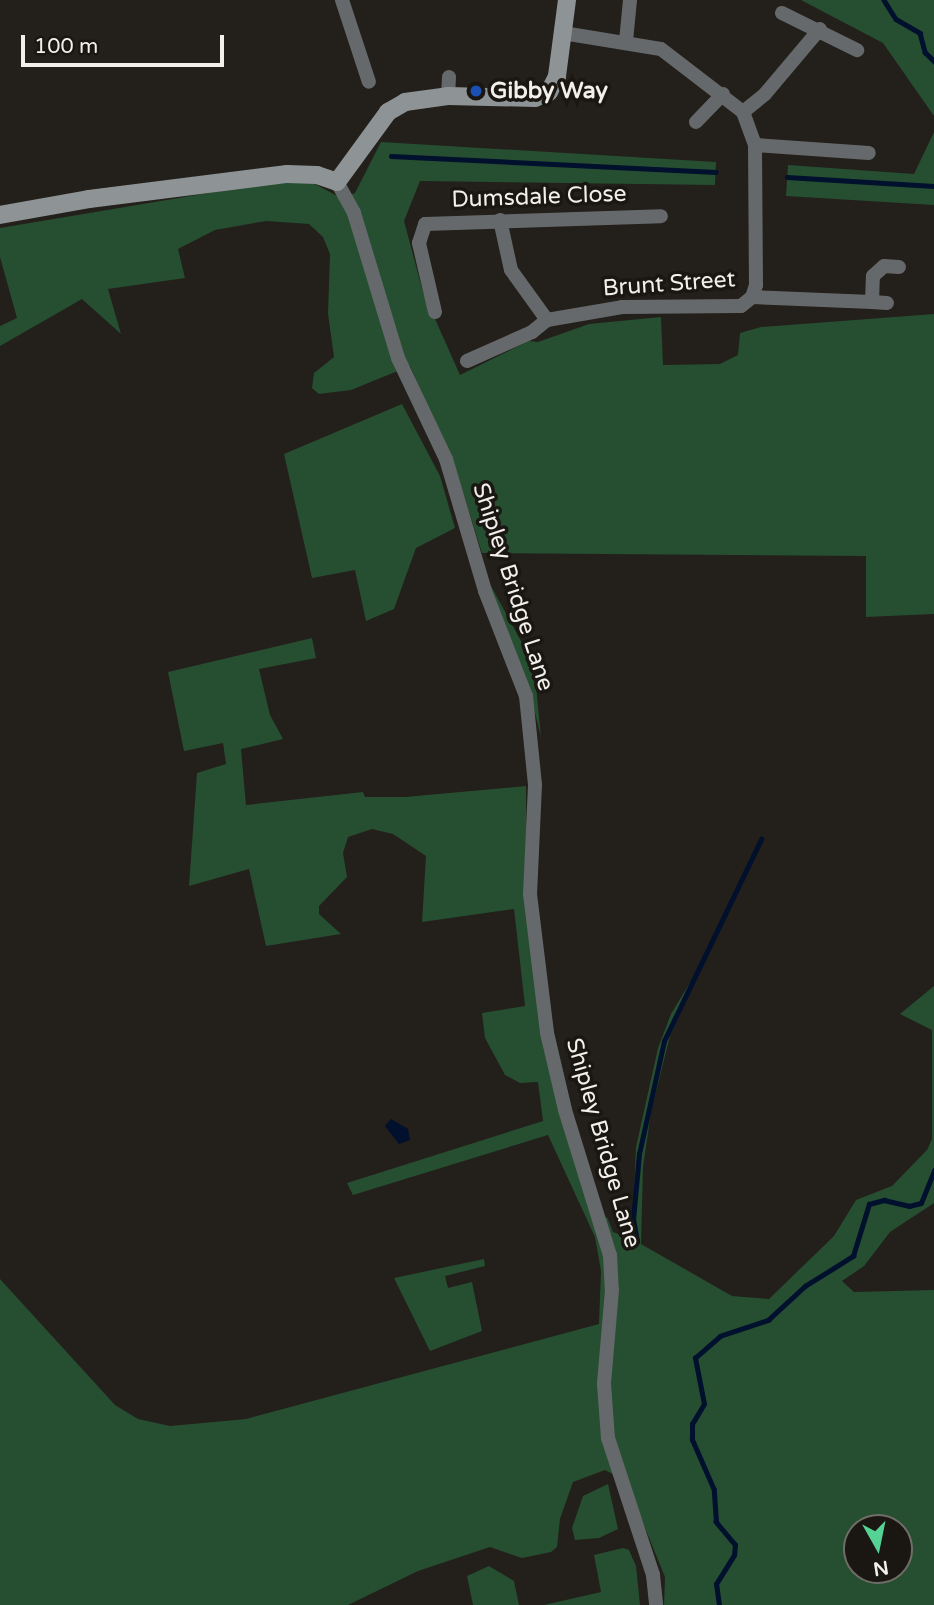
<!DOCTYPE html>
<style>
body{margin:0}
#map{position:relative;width:934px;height:1605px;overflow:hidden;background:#231f1a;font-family:"Varela Round",sans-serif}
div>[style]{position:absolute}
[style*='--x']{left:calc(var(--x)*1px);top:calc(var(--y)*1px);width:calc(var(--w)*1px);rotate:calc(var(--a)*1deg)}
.green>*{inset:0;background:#264e31}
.water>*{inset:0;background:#00102d}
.stream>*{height:4.5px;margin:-2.25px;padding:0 2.25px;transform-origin:2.25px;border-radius:2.25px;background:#00102d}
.street>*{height:14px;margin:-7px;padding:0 7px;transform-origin:7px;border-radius:7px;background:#66696b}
.secondary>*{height:18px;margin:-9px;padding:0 9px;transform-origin:9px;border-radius:9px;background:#8e9396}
.dots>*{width:19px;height:19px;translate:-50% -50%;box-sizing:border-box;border:4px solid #1a1611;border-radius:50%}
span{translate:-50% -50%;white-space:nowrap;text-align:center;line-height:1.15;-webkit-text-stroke:7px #1a1611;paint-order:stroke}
.poi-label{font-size:23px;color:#f2efec;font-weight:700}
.left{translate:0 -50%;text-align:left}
.street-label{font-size:23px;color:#f2efec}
.north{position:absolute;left:843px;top:1514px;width:70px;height:70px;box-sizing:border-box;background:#1a1611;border:2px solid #706d69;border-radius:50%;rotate:171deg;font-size:19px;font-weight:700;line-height:28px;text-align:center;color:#f2efec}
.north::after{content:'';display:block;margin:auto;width:24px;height:32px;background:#54d395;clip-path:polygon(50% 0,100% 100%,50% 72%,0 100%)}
.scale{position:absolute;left:21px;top:35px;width:203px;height:32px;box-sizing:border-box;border:4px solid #f2efec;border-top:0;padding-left:9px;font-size:21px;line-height:24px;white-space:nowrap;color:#f2efec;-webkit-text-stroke:5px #1a1611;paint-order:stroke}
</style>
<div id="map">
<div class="green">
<i style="clip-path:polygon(801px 0,934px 0,934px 116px,883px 43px)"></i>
<i style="clip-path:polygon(934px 132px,934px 205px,786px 196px,788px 165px,914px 174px)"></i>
<i style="clip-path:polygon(381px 142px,716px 162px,715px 185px,420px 181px,404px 221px,423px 292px,460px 375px,529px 341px,538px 342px,589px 324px,661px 317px,663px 365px,720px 364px,738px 355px,740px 333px,761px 327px,934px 314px,934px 614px,866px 617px,866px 556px,482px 553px,455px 467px,410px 366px,351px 390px,319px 394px,312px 388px,314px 373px,334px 357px,328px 314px,330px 254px,323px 237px,309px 224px,266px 221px,215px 230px,178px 249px,185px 278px,108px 289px,121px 334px,82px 299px,0 346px,0 326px,17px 318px,0 257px,0 228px,291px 179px,313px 183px,341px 198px,355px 193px)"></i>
<i style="clip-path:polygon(402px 404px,440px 476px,455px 528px,416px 548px,394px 609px,366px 621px,355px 570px,312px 578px,284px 454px)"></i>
<i style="clip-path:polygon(491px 586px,521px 641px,536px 686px,541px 737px,526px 677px,495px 608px)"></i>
<i style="clip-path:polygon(evenodd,312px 638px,316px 658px,259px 669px,270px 715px,283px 739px,241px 749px,246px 805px,363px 792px,365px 797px,405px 797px,526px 786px,527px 917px,598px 1221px,607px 1217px,613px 1232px,632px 1239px,636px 1147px,658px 1048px,671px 1014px,711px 948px,670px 1036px,651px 1112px,643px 1167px,641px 1244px,732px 1296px,769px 1299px,834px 1236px,856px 1200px,892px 1186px,927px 1150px,932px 1139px,932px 1030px,900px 1014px,934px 986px,934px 1203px,890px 1232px,864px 1266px,842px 1281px,854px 1292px,934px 1290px,934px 1605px,664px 1605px,665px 1577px,626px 1481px,605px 1470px,573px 1482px,560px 1519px,557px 1547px,551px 1552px,522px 1558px,490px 1547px,418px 1571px,348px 1605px,0 1605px,0 1279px,115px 1405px,138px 1419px,170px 1426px,246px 1419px,599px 1324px,601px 1271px,595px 1237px,548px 1135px,353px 1195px,347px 1183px,543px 1121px,538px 1082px,520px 1083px,505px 1075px,485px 1038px,482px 1013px,525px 1006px,514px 909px,422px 922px,426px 856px,393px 834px,372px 829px,348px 837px,343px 853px,347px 877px,319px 906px,319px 914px,341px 934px,266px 946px,249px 869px,189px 886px,197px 773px,226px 764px,223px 743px,184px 751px,168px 672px,312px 638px,857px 1528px,899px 1528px,899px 1570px,857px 1570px,857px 1528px)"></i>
<i style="clip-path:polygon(484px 1259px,485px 1266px,445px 1276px,448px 1288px,472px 1282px,482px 1331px,430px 1351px,394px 1278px)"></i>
<i style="clip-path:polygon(608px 1484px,618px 1529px,599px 1538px,575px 1540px,572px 1528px,583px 1496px)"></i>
<i style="clip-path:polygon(623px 1548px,629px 1550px,636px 1566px,640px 1605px,544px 1605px,601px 1592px,594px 1555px)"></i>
<i style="clip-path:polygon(489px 1566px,514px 1581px,519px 1605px,473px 1605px,467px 1576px)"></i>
</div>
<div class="water">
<i style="clip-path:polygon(391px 1119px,408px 1129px,410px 1140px,399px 1144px,385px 1126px)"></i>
</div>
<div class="stream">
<i style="--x:884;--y:0;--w:22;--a:58"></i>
<i style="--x:896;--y:19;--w:28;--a:30"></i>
<i style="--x:920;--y:33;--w:20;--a:75"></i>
<i style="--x:925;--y:52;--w:13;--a:45"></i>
<i style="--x:391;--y:156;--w:325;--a:2.8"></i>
<i style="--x:787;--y:177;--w:147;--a:3.5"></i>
<i style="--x:637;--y:1242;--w:22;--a:-100"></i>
<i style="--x:633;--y:1220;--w:66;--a:-84.8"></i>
<i style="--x:639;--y:1154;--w:116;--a:-77.5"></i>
<i style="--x:664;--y:1041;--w:224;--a:-64.3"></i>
<i style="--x:719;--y:1605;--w:21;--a:-98"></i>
<i style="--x:716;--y:1584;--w:34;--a:-58"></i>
<i style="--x:734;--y:1555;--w:10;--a:-84"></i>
<i style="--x:735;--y:1545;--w:30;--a:-130"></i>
<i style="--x:716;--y:1522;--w:32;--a:-94"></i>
<i style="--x:714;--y:1490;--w:55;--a:-113.7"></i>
<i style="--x:692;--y:1440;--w:16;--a:-90"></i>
<i style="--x:692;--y:1424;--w:23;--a:-59"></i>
<i style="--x:704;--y:1404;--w:47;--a:-101.1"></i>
<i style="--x:695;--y:1358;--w:33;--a:-41"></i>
<i style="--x:720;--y:1336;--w:51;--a:-18.4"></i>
<i style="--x:768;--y:1320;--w:50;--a:-42.6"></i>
<i style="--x:805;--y:1286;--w:57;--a:-32"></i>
<i style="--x:853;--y:1256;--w:54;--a:-72.9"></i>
<i style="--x:869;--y:1204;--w:16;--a:-15"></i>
<i style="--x:884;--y:1200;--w:26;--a:13"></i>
<i style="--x:909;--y:1206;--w:12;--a:-14"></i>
<i style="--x:921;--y:1203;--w:35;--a:-68"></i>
</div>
<div class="street">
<i style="--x:342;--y:0;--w:86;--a:71.8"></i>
<i style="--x:782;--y:13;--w:84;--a:26.3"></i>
<i style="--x:563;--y:33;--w:99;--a:9.3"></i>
<i style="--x:661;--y:49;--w:103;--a:37.5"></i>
<i style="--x:743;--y:112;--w:35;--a:70"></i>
<i style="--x:755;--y:145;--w:140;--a:89.6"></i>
<i style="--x:756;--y:285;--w:13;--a:108"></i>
<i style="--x:626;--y:41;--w:41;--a:-84.4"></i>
<i style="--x:448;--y:96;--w:19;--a:-87"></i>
<i style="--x:743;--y:112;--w:28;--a:-39"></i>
<i style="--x:765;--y:94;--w:85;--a:-49.8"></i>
<i style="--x:696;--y:122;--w:39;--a:-46"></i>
<i style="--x:755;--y:145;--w:114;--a:4"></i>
<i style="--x:337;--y:182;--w:35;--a:61"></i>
<i style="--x:354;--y:213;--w:152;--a:73.1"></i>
<i style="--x:398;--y:358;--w:112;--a:64.6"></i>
<i style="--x:446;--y:459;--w:138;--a:73.5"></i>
<i style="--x:485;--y:591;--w:113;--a:68.7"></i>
<i style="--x:526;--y:696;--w:89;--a:84.2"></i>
<i style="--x:535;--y:785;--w:109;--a:92.6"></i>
<i style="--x:530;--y:894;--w:140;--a:83"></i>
<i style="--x:547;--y:1033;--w:79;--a:76.8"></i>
<i style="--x:565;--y:1110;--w:152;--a:72.8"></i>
<i style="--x:610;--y:1255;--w:35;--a:87"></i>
<i style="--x:612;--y:1290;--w:94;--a:94.9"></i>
<i style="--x:604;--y:1384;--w:54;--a:85.8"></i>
<i style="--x:608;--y:1438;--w:144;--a:71.8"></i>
<i style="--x:653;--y:1575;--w:30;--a:84"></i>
<i style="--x:500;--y:220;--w:51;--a:77.6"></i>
<i style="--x:511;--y:270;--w:62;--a:54.2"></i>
<i style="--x:547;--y:320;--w:76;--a:-9.8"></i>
<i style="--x:622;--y:307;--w:119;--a:-0.5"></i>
<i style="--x:741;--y:306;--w:14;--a:-39"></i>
<i style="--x:752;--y:297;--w:120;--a:2.4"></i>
<i style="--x:872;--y:302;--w:26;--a:-88"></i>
<i style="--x:873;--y:276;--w:15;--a:-42"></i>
<i style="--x:884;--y:266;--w:15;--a:4"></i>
<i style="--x:872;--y:302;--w:15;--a:4"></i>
<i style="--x:435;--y:312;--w:71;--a:-103.1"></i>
<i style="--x:419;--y:243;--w:20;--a:-72"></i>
<i style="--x:425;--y:224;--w:236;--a:-1.9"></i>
<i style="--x:467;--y:361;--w:71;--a:-24"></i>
<i style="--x:532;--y:332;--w:19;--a:-39"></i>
</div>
<div class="secondary">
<i style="--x:0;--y:215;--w:90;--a:-10.2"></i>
<i style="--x:89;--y:199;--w:200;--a:-7.2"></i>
<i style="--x:287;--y:174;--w:30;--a:2"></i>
<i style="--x:317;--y:175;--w:21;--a:19"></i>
<i style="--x:337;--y:182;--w:87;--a:-53.9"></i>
<i style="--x:388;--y:112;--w:20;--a:-30"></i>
<i style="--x:405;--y:102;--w:43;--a:-7.9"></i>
<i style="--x:448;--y:96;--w:87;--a:1.3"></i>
<i style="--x:535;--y:98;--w:15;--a:-23"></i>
<i style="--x:549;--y:92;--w:18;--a:-63"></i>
<i style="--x:557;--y:76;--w:77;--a:-82.5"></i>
</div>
<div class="dots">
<i style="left:476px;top:91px;background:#1a4fb4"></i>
</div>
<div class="poi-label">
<span class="left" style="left:490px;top:91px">Gibby Way</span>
</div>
<div class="street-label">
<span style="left:539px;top:197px;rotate:-2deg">Dumsdale Close</span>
<span style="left:669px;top:284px;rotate:-4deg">Brunt Street</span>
<span style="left:513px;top:587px;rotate:72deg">Shipley Bridge Lane</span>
<span style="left:603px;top:1143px;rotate:74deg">Shipley Bridge Lane</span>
</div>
<div class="north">N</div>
<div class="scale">100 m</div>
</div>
